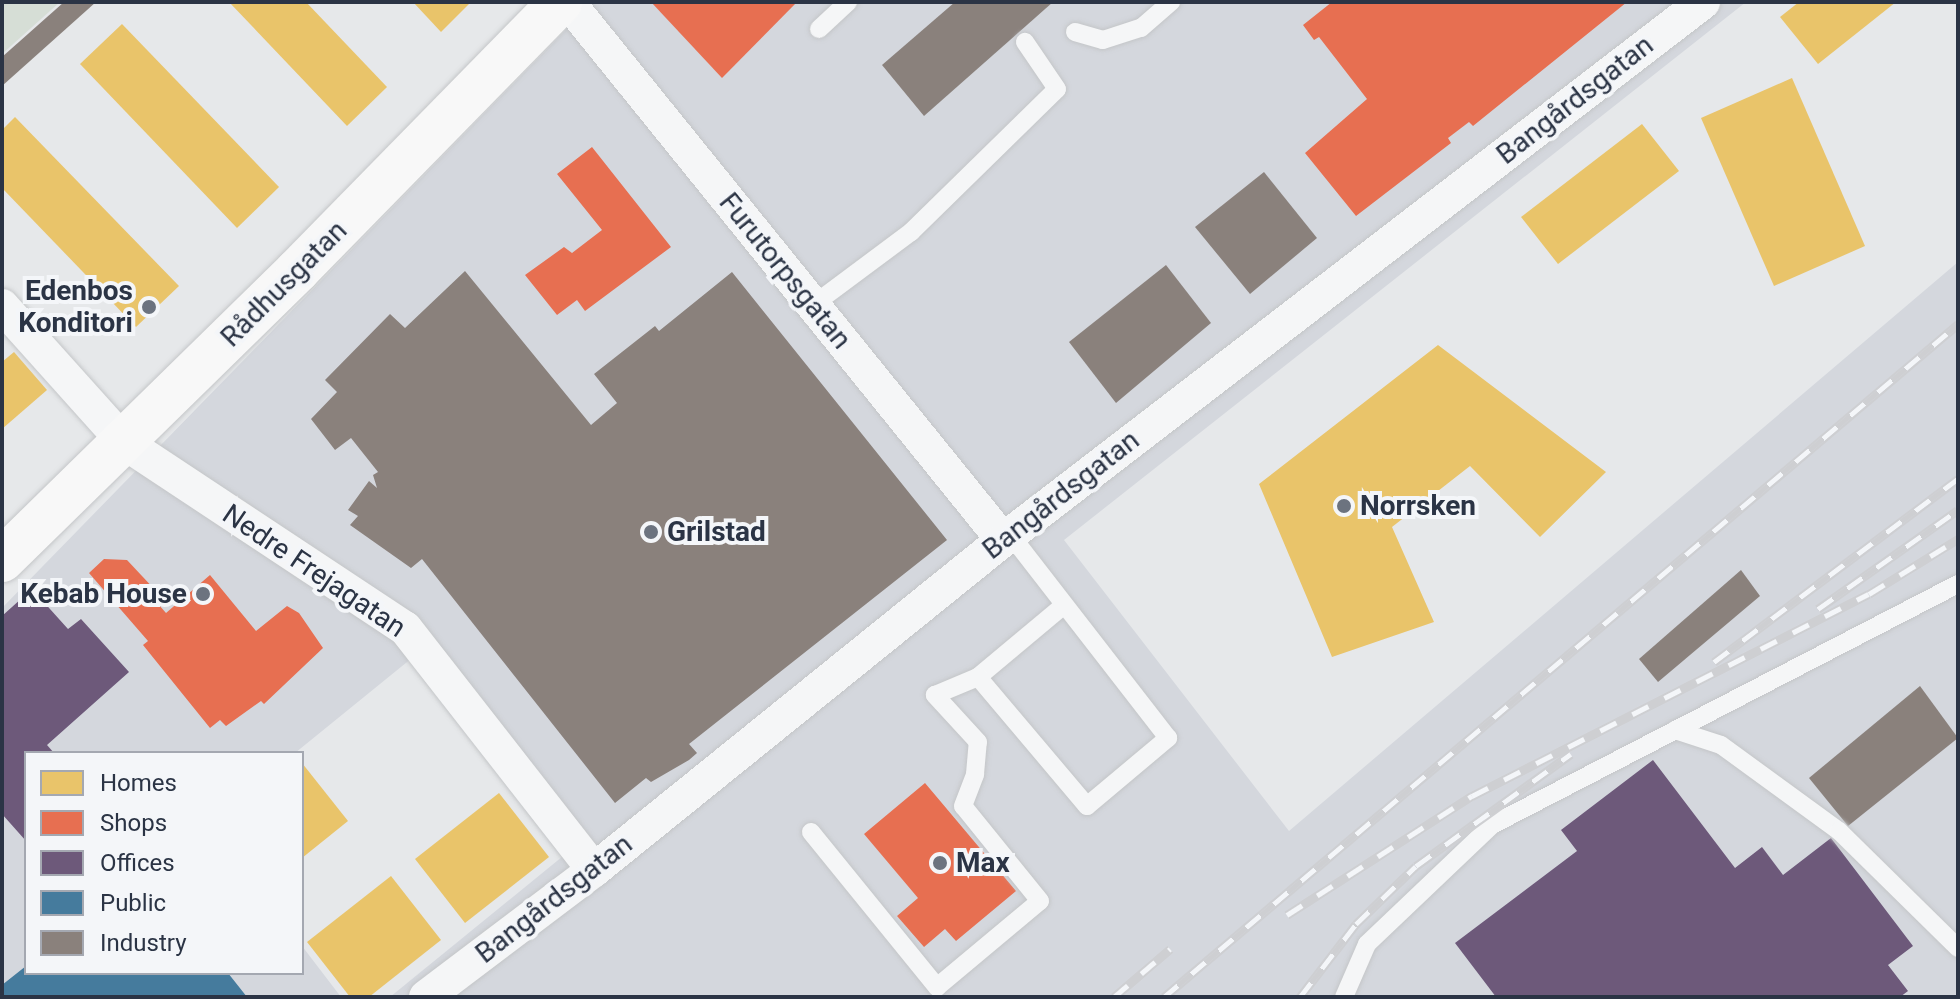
<!DOCTYPE html>
<meta charset="utf-8">
<style>
body{margin:0}
#map{position:relative;width:1960px;height:999px;overflow:hidden;background:#e6e8ea;font-family:Roboto,sans-serif}
div>[style]{position:absolute}
[style*='--x']{left:calc(var(--x)*1px);top:calc(var(--y)*1px);width:calc(var(--w)*1px);rotate:calc(var(--a)*1deg)}
.built>*{inset:0;background:#d4d7dd}
.green>*{inset:0;background:#d6ded6}
.homes>*{inset:0;background:#e9c46a}
.shops>*{inset:0;background:#e76f51}
.offices>*{inset:0;background:#6d597a}
.public>*{inset:0;background:#457b9d}
.industry>*{inset:0;background:#8a817c}
.roads{filter:drop-shadow(0 0 2px #c4c6c8) drop-shadow(0 0 2px #c4c6c8)}
.service>*{height:18px;margin:-9px;padding:0 9px;transform-origin:9px;border-radius:9px;background:#f5f6f7}
.minor>*{height:34px;margin:-17px;padding:0 17px;transform-origin:17px;border-radius:17px;background:#f5f6f7}
.secondary>*{height:44px;margin:-22px;padding:0 22px;transform-origin:22px;border-radius:22px;background:#f8f8f8}
.rail>*{height:9px;margin-top:-4.5px;transform-origin:0;background:repeating-linear-gradient(90deg,#f4f6f9 0 18px,#cecfd2 0 36px);box-sizing:border-box;border-block:2px solid #cecfd2}
.dots>*{width:22px;height:22px;translate:-50% -50%;box-sizing:border-box;border:4px solid #f4f6f9;border-radius:50%}
span{translate:-50% -50%;white-space:nowrap;text-align:center;line-height:1.15;-webkit-text-stroke:8px #f4f6f9;paint-order:stroke}
.street-label{font-size:28px;color:#2b3445}
.poi-label{font-size:28px;color:#2b3445;font-weight:700}
.right{translate:-100% -50%;text-align:right}
.left{translate:0 -50%;text-align:left}
.frame{position:absolute;inset:0;border:4px solid #2b3445;pointer-events:none}
.legend{position:absolute;left:24px;top:751px;width:280px;height:224px;box-sizing:border-box;background:#f4f6f9;border:2px solid #a4a8b1;margin:0;padding:10px 14px;list-style:none;font-size:24px;color:#2b3445}
.legend li{display:flex;align-items:center;gap:16px;height:40px}
.legend b{width:40px;border:2px solid #a4a8b1}
</style>
<div id="map">
<div class="built">
<i style="clip-path:polygon(593px 2px,1746px 2px,1064px 540px,1289px 831px,1958px 262px,1958px 997px,390px 997px,568px 852px,412px 658px,295px 753px,26px 753px,26px 973px,302px 973px,302px 946px,341px 997px,2px 997px,2px 608px)"></i>
</div>
<div class="green">
<i style="clip-path:polygon(2px 2px,60px 2px,2px 54px)"></i>
</div>
<div class="homes">
<i style="clip-path:polygon(229px 2px,306px 2px,387px 87px,347px 126px)"></i>
<i style="clip-path:polygon(413px 2px,471px 2px,441px 32px)"></i>
<i style="clip-path:polygon(1799px 2px,1896px 2px,1818px 64px,1780px 17px)"></i>
<i style="clip-path:polygon(122px 24px,279px 187px,237px 228px,80px 64px)"></i>
<i style="clip-path:polygon(1792px 78px,1865px 246px,1774px 286px,1701px 118px)"></i>
<i style="clip-path:polygon(15px 117px,179px 286px,136px 327px,2px 188px,2px 130px)"></i>
<i style="clip-path:polygon(1642px 124px,1679px 171px,1558px 264px,1521px 217px)"></i>
<i style="clip-path:polygon(1438px 345px,1606px 472px,1540px 537px,1470px 466px,1392px 527px,1434px 622px,1332px 657px,1259px 484px)"></i>
<i style="clip-path:polygon(14px 352px,47px 390px,2px 429px,2px 362px)"></i>
<i style="clip-path:polygon(302px 763px,348px 821px,302px 858px)"></i>
<i style="clip-path:polygon(499px 793px,549px 857px,465px 923px,415px 859px)"></i>
<i style="clip-path:polygon(391px 876px,441px 940px,369px 997px,350px 997px,307px 942px)"></i>
</div>
<div class="shops">
<i style="clip-path:polygon(651px 2px,797px 2px,722px 78px)"></i>
<i style="clip-path:polygon(1332px 2px,1627px 2px,1473px 126px,1469px 122px,1448px 138px,1451px 143px,1356px 216px,1305px 153px,1367px 99px,1319px 37px,1314px 40px,1303px 25px)"></i>
<i style="clip-path:polygon(592px 147px,671px 247px,585px 311px,577px 300px,557px 315px,525px 275px,564px 247px,572px 253px,602px 230px,557px 174px)"></i>
<i style="clip-path:polygon(104px 559px,127px 560px,157px 592px,152px 597px,166px 613px,210px 575px,256px 631px,287px 606px,299px 613px,323px 648px,264px 704px,261px 701px,226px 726px,220px 720px,210px 728px,143px 645px,148px 641px,89px 573px)"></i>
<i style="clip-path:polygon(925px 783px,1016px 891px,956px 941px,945px 929px,924px 947px,897px 916px,918px 898px,864px 834px)"></i>
</div>
<div class="offices">
<i style="clip-path:polygon(32px 589px,68px 629px,81px 619px,129px 672px,47px 745px,54px 753px,26px 753px,26px 841px,2px 814px,2px 616px)"></i>
<i style="clip-path:polygon(1653px 760px,1735px 868px,1762px 847px,1783px 875px,1831px 838px,1913px 946px,1888px 965px,1908px 991px,1900px 997px,1496px 997px,1455px 943px,1577px 851px,1561px 830px)"></i>
</div>
<div class="public">
<i style="clip-path:polygon(26px 966px,26px 973px,228px 973px,247px 997px,2px 997px,2px 985px)"></i>
</div>
<div class="industry">
<i style="clip-path:polygon(64px 2px,96px 2px,2px 86px,2px 57px)"></i>
<i style="clip-path:polygon(955px 2px,1053px 2px,924px 116px,882px 65px)"></i>
<i style="clip-path:polygon(1264px 172px,1317px 238px,1250px 294px,1195px 227px)"></i>
<i style="clip-path:polygon(1166px 265px,1211px 323px,1116px 403px,1069px 342px)"></i>
<i style="clip-path:polygon(465px 271px,591px 425px,617px 403px,594px 374px,655px 326px,659px 331px,732px 272px,947px 540px,689px 744px,697px 753px,689px 760px,651px 782px,646px 778px,615px 803px,422px 559px,411px 568px,350px 525px,358px 516px,348px 510px,369px 481px,377px 488px,373px 475px,378px 472px,351px 438px,335px 450px,311px 419px,337px 392px,325px 380px,390px 314px,405px 328px)"></i>
<i style="clip-path:polygon(1741px 570px,1760px 596px,1658px 682px,1639px 659px)"></i>
<i style="clip-path:polygon(1920px 686px,1958px 738px,1848px 826px,1809px 778px)"></i>
</div>
<div class="roads">
<div class="service">
<i style="--x:819;--y:29;--w:40;--a:-43"></i>
<i style="--x:1075;--y:32;--w:29;--a:16"></i>
<i style="--x:1103;--y:40;--w:40;--a:-18"></i>
<i style="--x:1141;--y:28;--w:40;--a:-41"></i>
<i style="--x:813;--y:305;--w:122;--a:-36.7"></i>
<i style="--x:911;--y:232;--w:204;--a:-44.4"></i>
<i style="--x:1057;--y:89;--w:57;--a:-124.2"></i>
<i style="--x:978;--y:677;--w:112;--a:-39.9"></i>
<i style="--x:1675;--y:730;--w:48;--a:18.1"></i>
<i style="--x:1721;--y:745;--w:146;--a:36.1"></i>
<i style="--x:1839;--y:831;--w:167;--a:44.5"></i>
<i style="--x:811;--y:832;--w:200;--a:50.9"></i>
<i style="--x:937;--y:987;--w:134;--a:-39.9"></i>
<i style="--x:1040;--y:901;--w:122;--a:-129"></i>
<i style="--x:963;--y:806;--w:34;--a:-69"></i>
<i style="--x:975;--y:774;--w:32;--a:-85"></i>
<i style="--x:978;--y:742;--w:64;--a:-132.5"></i>
<i style="--x:935;--y:695;--w:47;--a:-22.7"></i>
<i style="--x:978;--y:677;--w:169;--a:49.8"></i>
<i style="--x:1087;--y:806;--w:106;--a:-40"></i>
<i style="--x:1168;--y:738;--w:258;--a:-127.8"></i>
<i style="--x:1344;--y:997;--w:58;--a:-66.5"></i>
<i style="--x:1367;--y:944;--w:173;--a:-43.6"></i>
<i style="--x:1492;--y:825;--w:525;--a:-27.35"></i>
</div>
<div class="minor">
<i style="--x:568;--y:2;--w:692;--a:51.04"></i>
<i style="--x:2;--y:306;--w:184;--a:48.1"></i>
<i style="--x:125;--y:443;--w:336;--a:33.5"></i>
<i style="--x:405;--y:628;--w:307;--a:52"></i>
<i style="--x:426;--y:997;--w:211;--a:-37.1"></i>
<i style="--x:594;--y:870;--w:526;--a:-38.9"></i>
<i style="--x:1003;--y:540;--w:883;--a:-37.54"></i>
</div>
<div class="secondary">
<i style="--x:2;--y:560;--w:414;--a:-44.4"></i>
<i style="--x:298;--y:270;--w:375;--a:-45.6"></i>
</div>
</div>
<div class="rail">
<i style="--x:1818;--y:609;--w:171;--a:-35.3"></i>
<i style="--x:1714;--y:662;--w:305;--a:-36.9"></i>
<i style="--x:1287;--y:915;--w:220;--a:-32.8"></i>
<i style="--x:1472;--y:796;--w:445;--a:-27"></i>
<i style="--x:1869;--y:594;--w:105;--a:-31.7"></i>
<i style="--x:1114;--y:997;--w:74;--a:-40.6"></i>
<i style="--x:1164;--y:997;--w:1041;--a:-40.28"></i>
<i style="--x:1300;--y:997;--w:92;--a:-52.5"></i>
<i style="--x:1356;--y:924;--w:83;--a:-44"></i>
<i style="--x:1416;--y:866;--w:191;--a:-35.9"></i>
</div>
<div class="dots">
<i style="left:149px;top:307px;background:#6c737f"></i>
<i style="left:1344px;top:506px;background:#6c737f"></i>
<i style="left:651px;top:532px;background:#6c737f"></i>
<i style="left:203px;top:594px;background:#6c737f"></i>
<i style="left:940px;top:863px;background:#6c737f"></i>
</div>
<div class="street-label">
<span style="left:1575px;top:100px;rotate:-38deg">Bangårdsgatan</span>
<span style="left:785px;top:271px;rotate:51deg">Furutorpsgatan</span>
<span style="left:284px;top:284px;rotate:-45deg">Rådhusgatan</span>
<span style="left:1061px;top:495px;rotate:-38deg">Bangårdsgatan</span>
<span style="left:314px;top:571px;rotate:34deg">Nedre Frejagatan</span>
<span style="left:554px;top:899px;rotate:-38deg">Bangårdsgatan</span>
</div>
<div class="poi-label">
<span class="right" style="left:133px;top:307px">Edenbos<br>Konditori</span>
<span class="left" style="left:1360px;top:506px">Norrsken</span>
<span class="left" style="left:667px;top:532px">Grilstad</span>
<span class="right" style="left:187px;top:594px">Kebab House</span>
<span class="left" style="left:956px;top:863px">Max</span>
</div>
<div class="frame"></div>
<ul class="legend">
<li><b style="height:22px;background:#e9c46a"></b>Homes</li>
<li><b style="height:22px;background:#e76f51"></b>Shops</li>
<li><b style="height:22px;background:#6d597a"></b>Offices</li>
<li><b style="height:22px;background:#457b9d"></b>Public</li>
<li><b style="height:22px;background:#8a817c"></b>Industry</li>
</ul>
</div>
